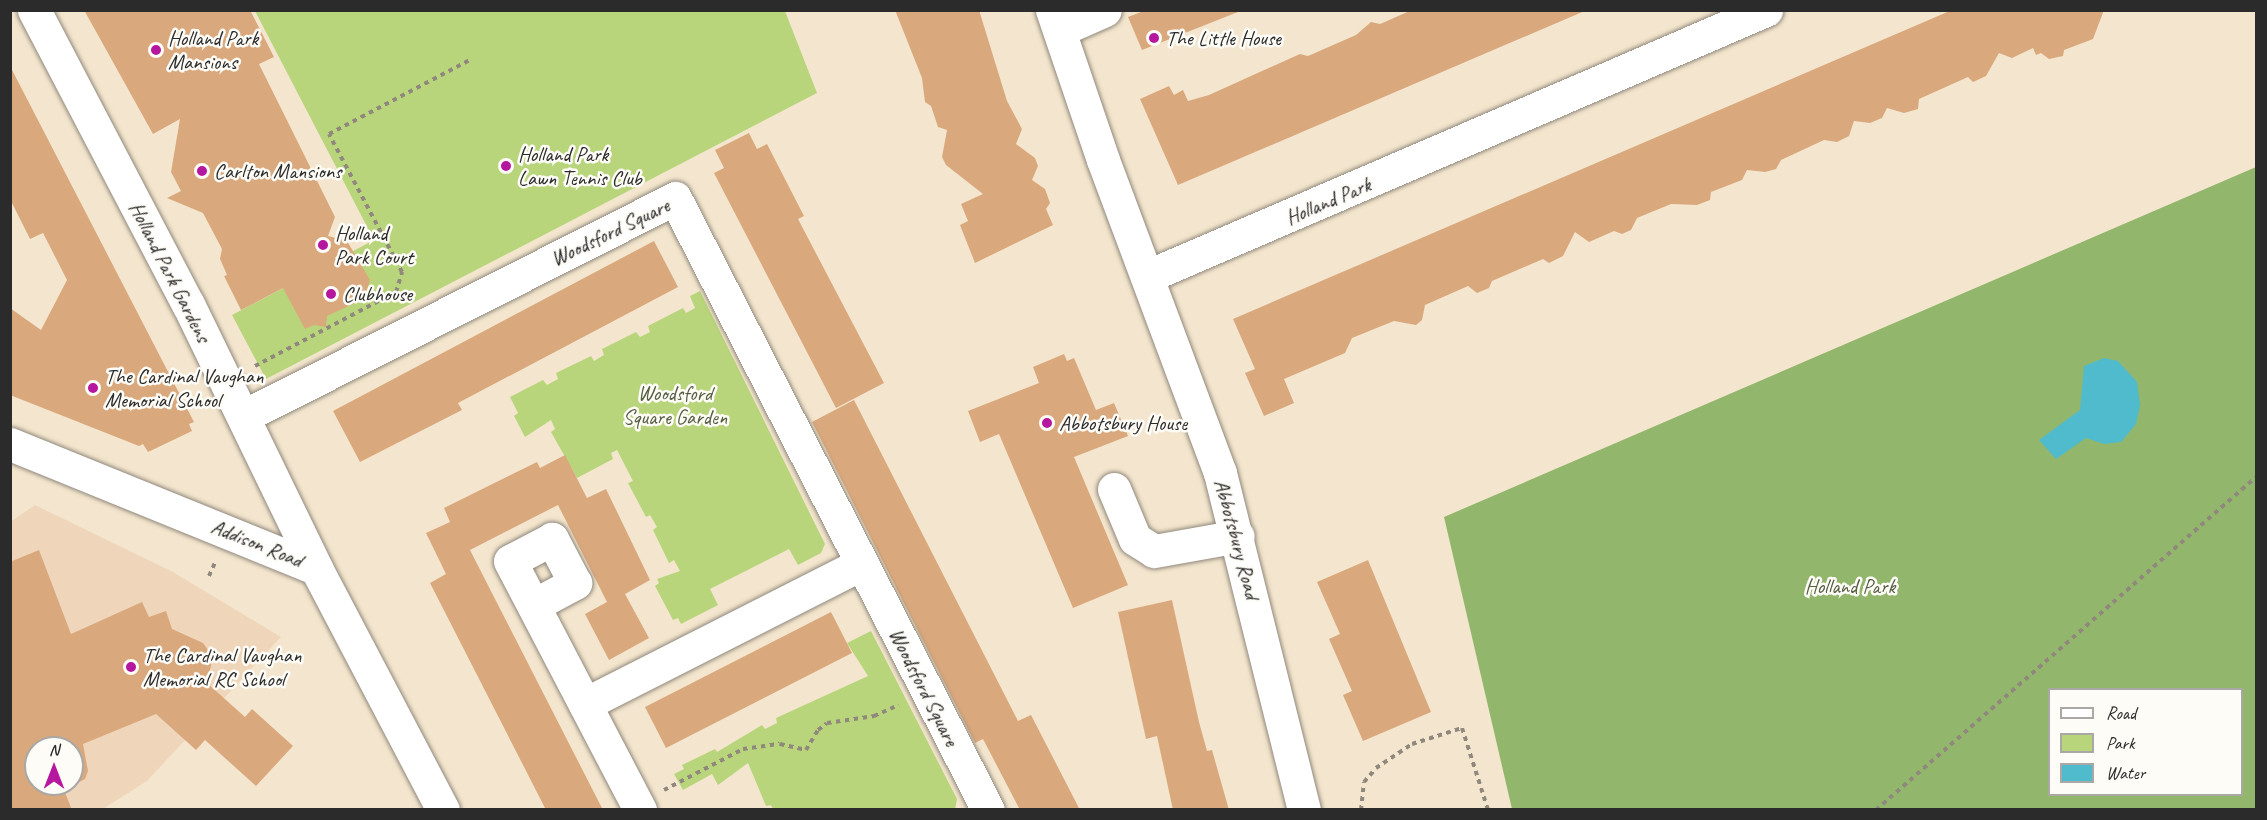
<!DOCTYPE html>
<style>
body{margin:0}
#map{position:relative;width:2267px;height:820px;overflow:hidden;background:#f4e6ce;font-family:Caveat,sans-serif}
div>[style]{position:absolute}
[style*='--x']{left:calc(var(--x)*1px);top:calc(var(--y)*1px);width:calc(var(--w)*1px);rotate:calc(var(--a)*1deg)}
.built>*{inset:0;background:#efd6bb}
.green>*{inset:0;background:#b8d57b}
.forest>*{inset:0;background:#92b66b}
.water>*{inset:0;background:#51bbce}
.building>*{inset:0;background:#daa87d}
.path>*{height:4px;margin-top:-2px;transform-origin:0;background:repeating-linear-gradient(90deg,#90887c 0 4.5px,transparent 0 9px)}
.roads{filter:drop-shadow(0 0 2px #90887c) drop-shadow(0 0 2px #90887c)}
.minor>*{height:33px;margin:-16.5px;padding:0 16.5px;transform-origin:16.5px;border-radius:16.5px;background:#fff}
.dots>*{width:16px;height:16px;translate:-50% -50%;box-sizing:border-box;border:3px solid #fdfcf7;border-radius:50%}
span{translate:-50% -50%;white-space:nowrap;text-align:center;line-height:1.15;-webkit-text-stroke:5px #fdfcf7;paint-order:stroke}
.poi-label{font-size:21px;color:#2b2b2b}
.left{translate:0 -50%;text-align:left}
.street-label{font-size:21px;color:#2b2b2b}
.park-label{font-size:21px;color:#555e43}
.frame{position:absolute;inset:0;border:12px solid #2b2b2b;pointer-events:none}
.legend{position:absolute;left:2048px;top:688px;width:195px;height:108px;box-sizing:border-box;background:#fdfcf7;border:2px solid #a9a8a5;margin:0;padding:8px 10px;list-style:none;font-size:18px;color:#2b2b2b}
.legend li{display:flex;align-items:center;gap:12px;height:30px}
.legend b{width:30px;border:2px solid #a9a8a5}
.north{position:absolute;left:24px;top:736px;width:60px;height:60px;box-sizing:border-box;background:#fdfcf7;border:2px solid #a9a8a5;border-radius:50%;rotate:0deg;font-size:16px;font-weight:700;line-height:24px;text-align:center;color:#2b2b2b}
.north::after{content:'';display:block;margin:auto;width:21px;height:27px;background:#b5179e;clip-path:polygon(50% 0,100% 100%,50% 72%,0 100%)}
</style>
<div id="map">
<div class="built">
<i style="clip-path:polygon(evenodd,35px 505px,173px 572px,281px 637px,147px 781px,103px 809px,11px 809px,10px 522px,35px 505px,36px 748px,72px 748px,72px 784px,36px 784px,36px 748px)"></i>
</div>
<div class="green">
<i style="clip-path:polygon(255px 11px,785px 11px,817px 93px,266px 379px,232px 315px,374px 240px)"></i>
<i style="clip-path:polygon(700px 291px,825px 544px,821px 553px,798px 565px,789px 549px,710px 589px,718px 605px,681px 624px,678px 618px,673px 620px,655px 586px,659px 583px,657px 579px,680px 571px,674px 560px,669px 563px,653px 530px,657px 527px,650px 515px,646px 517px,628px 483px,633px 481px,617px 450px,611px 453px,613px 459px,577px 478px,551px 432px,555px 429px,551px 420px,525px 437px,514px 416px,518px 413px,510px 397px,543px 380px,547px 385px,558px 379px,556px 373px,591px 356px,594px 361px,604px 355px,602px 349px,636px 332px,640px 337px,650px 332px,648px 326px,683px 308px,686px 313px,695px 308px,690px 296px)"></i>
<i style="clip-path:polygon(871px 631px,957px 799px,955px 810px,773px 809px,771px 805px,766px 806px,748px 763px,718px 785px,712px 774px,683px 790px,674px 774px,684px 769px,682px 765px,715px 749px,717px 752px,762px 725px,765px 729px,777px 723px,776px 718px,868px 676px,847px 643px)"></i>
</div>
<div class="forest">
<i style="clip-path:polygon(evenodd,2256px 167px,2256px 809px,1512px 809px,1444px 517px,2256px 167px,2050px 690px,2242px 690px,2242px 794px,2050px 794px,2050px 690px)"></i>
</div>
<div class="water">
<i style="clip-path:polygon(2104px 358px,2118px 361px,2137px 382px,2140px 405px,2136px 424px,2121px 442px,2104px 444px,2086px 438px,2056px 459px,2039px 440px,2080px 410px,2084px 366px)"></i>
</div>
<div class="building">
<i style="clip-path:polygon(84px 10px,250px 10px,274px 57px,259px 64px,335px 217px,328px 236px,347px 241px,370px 280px,364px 299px,327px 316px,326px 327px,314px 325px,305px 329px,283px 288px,241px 310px,224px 276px,227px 275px,220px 259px,222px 249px,203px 213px,167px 198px,181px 191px,171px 172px,180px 119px,153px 134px)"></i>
<i style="clip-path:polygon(895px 10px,979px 10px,1007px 101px,1022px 129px,1016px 144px,1035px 158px,1038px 166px,1032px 180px,1045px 189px,1050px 203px,1046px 209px,1053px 225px,975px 263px,960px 225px,968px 221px,961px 204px,983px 194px,946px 165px,942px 157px,947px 130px,938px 127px,931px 106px,925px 102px,922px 78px)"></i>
<i style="clip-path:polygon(1146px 10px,1238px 10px,1238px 12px,1142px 50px,1128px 17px)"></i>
<i style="clip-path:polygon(1412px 10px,1587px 10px,1178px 185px,1140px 99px,1169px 86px,1174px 95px,1183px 90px,1188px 101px,1209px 95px,1300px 54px,1308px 56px,1356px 35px,1371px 22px,1380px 24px)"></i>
<i style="clip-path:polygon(1952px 10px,2104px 10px,2093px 39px,2064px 50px,2063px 56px,2049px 59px,2041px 53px,2036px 55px,2033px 48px,2012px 58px,1999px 53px,1986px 76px,1973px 82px,1968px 77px,1919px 99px,1918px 109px,1904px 113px,1887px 108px,1882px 118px,1870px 123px,1854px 121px,1849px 136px,1837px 142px,1824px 140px,1781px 160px,1776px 169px,1765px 172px,1747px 170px,1742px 180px,1711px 192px,1710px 200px,1697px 205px,1671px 204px,1637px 218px,1631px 230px,1622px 234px,1614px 231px,1589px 242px,1575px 232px,1563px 256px,1549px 263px,1543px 259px,1492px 281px,1489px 288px,1477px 293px,1468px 286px,1425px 305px,1422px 320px,1416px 325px,1394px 321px,1352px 338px,1345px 353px,1284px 379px,1294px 403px,1264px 416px,1245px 373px,1255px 369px,1233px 319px)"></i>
<i style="clip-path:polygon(10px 66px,194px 422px,189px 424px,192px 431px,148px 452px,143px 444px,139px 446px,10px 395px,10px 308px,41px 330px,67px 280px,43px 233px,30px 239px,10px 199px)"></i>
<i style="clip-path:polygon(749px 133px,757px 149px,767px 144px,804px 216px,798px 219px,884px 383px,836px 408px,714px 173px,724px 168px,715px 150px)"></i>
<i style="clip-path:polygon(654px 241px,678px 287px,458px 403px,462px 410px,360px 462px,333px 411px)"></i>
<i style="clip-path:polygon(1064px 354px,1067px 361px,1074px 358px,1096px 410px,1114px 403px,1128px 436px,1074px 457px,1128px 585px,1073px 608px,999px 434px,980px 442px,968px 411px,1039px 383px,1033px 367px)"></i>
<i style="clip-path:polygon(854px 400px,1018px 721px,1031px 715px,1080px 810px,1020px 810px,983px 739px,975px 743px,812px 422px)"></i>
<i style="clip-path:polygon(565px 455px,587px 498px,606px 489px,650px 580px,625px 594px,649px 638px,609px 660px,585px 614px,607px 602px,558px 505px,470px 550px,603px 810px,546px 810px,430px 583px,446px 574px,426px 533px,450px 522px,444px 508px,537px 462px,540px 468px)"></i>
<i style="clip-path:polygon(evenodd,39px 550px,71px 634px,142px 602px,149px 617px,166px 611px,172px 629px,203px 643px,213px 657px,207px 683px,245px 717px,252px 709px,293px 746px,256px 786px,205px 740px,196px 750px,156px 714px,83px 744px,88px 771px,85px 779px,64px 790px,72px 810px,10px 810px,10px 562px,39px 550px,36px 748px,72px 748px,72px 784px,36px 784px,36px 748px)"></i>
<i style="clip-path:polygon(1368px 560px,1431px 712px,1363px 741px,1343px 695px,1352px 691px,1329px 639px,1340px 634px,1317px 582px)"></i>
<i style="clip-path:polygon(1172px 600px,1199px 722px,1207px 751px,1212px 750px,1229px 810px,1173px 810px,1157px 736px,1146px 739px,1118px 612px)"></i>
<i style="clip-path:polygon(831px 612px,852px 653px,666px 748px,645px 707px)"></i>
</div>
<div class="path">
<i style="--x:255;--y:366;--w:159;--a:-27.7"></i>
<i style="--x:396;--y:292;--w:21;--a:-73"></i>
<i style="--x:402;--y:272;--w:156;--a:-117.9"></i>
<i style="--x:329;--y:134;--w:159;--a:-27.7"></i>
<i style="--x:209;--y:576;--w:17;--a:-66"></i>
<i style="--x:664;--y:790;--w:89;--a:-27.4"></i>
<i style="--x:743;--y:749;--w:37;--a:-8"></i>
<i style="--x:780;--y:744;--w:27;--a:13"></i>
<i style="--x:806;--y:750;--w:23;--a:-59"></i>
<i style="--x:818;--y:730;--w:11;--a:-38"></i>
<i style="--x:827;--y:723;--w:48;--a:-8.5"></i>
<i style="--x:874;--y:716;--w:27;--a:-24"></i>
<i style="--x:1361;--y:810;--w:28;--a:-84"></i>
<i style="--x:1364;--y:782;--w:18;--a:-49"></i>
<i style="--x:1376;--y:768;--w:43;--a:-33.7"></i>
<i style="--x:1412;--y:744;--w:52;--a:-17.7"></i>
<i style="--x:1462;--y:728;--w:86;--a:72.4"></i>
<i style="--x:1876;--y:810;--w:505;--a:-41.23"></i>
</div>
<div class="roads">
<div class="minor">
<i style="--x:34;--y:10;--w:332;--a:62.4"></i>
<i style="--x:188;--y:304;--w:293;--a:64.1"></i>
<i style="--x:316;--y:568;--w:273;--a:62.3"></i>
<i style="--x:1052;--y:10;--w:158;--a:71.2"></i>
<i style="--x:1103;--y:160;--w:334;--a:69.5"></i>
<i style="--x:1220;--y:473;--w:347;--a:76"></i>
<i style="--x:1060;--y:30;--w:49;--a:-24"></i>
<i style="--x:1148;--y:276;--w:673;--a:-23.29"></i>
<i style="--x:244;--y:416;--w:483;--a:-26.8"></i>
<i style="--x:675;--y:198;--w:687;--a:62.91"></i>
<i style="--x:10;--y:444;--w:330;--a:22.1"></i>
<i style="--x:1114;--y:489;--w:54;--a:67.2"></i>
<i style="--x:1135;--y:539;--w:22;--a:32"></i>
<i style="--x:1154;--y:551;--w:85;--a:-10.1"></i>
<i style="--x:534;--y:605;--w:47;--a:-28.2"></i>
<i style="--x:575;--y:583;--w:50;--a:-117.6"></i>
<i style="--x:552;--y:539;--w:47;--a:152.4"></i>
<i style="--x:510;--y:561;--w:281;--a:62.4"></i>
<i style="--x:585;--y:704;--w:309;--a:-26.9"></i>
</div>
</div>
<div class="dots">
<i style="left:1154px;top:38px;background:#b5179e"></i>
<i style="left:156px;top:50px;background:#b5179e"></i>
<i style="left:506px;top:166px;background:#b5179e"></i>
<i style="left:202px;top:171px;background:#b5179e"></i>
<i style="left:323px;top:245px;background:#b5179e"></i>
<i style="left:331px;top:294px;background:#b5179e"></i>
<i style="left:93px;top:388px;background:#b5179e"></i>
<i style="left:1047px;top:423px;background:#b5179e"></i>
<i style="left:131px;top:667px;background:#b5179e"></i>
</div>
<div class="poi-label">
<span class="left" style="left:168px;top:50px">Holland Park<br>Mansions</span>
<span class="left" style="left:1166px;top:38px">The Little House</span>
<span class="left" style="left:518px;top:166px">Holland Park<br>Lawn Tennis Club</span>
<span class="left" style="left:214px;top:171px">Carlton Mansions</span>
<span class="left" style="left:335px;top:245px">Holland<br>Park Court</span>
<span class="left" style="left:343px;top:294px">Clubhouse</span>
<span class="left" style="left:105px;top:388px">The Cardinal Vaughan<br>Memorial School</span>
<span class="left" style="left:1059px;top:423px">Abbotsbury House</span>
<span class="left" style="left:143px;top:667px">The Cardinal Vaughan<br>Memorial RC School</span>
</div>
<div class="street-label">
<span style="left:1328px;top:201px;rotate:-23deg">Holland Park</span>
<span style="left:610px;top:232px;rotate:-26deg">Woodsford Square</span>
<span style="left:170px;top:272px;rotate:63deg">Holland Park Gardens</span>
<span style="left:1237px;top:539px;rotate:75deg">Abbotsbury Road</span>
<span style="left:257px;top:543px;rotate:22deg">Addison Road</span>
<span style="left:924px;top:687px;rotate:63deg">Woodsford Square</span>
</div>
<div class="park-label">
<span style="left:675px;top:405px">Woodsford<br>Square Garden</span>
<span style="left:1850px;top:586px">Holland Park</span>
</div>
<div class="frame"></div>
<ul class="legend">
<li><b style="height:8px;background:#fff"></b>Road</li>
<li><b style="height:16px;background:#b8d57b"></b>Park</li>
<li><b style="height:16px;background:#51bbce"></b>Water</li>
</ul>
<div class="north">N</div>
</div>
